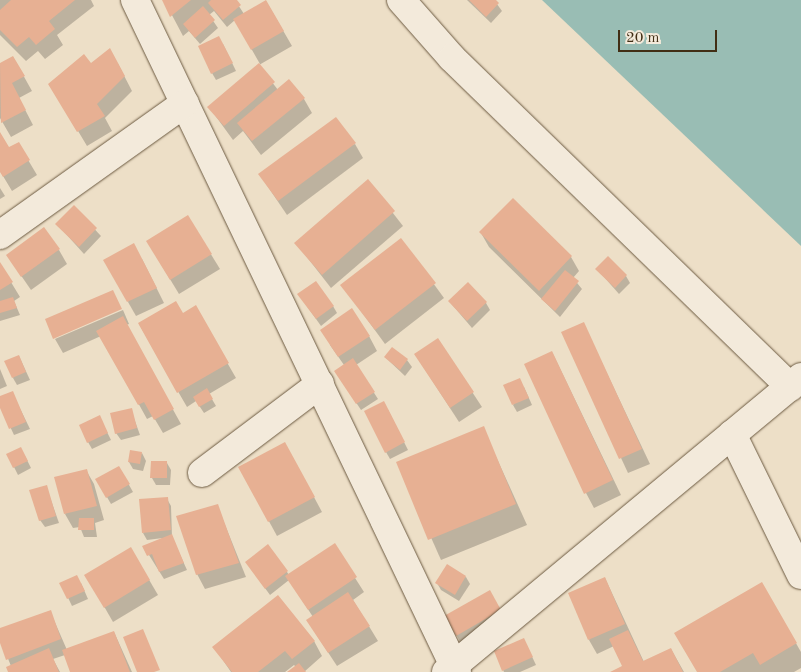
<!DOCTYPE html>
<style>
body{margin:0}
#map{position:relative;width:801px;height:672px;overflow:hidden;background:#eddfc7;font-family:"Old Standard TT",serif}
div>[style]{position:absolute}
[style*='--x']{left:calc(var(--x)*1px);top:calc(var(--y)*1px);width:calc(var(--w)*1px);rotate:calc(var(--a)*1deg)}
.water>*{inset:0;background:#99bdb4}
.shadow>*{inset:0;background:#0003}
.building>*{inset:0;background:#e7b093}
.roads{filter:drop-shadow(0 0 1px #6c5a41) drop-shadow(0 0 1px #6c5a41)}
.street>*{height:28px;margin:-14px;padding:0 14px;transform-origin:14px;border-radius:14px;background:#f3eadb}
span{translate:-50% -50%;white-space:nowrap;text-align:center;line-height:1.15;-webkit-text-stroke:4px #f3eadb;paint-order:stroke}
.scale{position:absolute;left:618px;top:30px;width:99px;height:22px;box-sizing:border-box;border:2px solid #412e14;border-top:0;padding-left:6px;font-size:15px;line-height:18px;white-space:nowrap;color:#412e14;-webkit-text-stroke:4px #f3eadb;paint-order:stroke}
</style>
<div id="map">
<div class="water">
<i style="clip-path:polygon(542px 0,801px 0,801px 246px)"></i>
</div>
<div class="shadow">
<i style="clip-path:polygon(0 0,91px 0,94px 6px,57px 35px,63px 45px,45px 59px,38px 51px,26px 61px,0 35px)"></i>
<i style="clip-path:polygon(164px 0,235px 0,244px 14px,266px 1px,292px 46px,259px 65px,278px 90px,304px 99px,312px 113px,261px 155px,243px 131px,233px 140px,209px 107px,260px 64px,235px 20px,227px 27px,214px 11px,209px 15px,218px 28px,200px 44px,189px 31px,183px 36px)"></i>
<i style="clip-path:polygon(467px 0,494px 0,502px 11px,491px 23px)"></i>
<i style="clip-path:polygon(223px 44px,236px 71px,216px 80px,212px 73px)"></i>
<i style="clip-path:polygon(13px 57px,32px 91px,19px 98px,33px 125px,11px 137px,0 118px,0 64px)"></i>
<i style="clip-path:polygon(118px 64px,132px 91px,105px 118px,112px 131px,87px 146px,50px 84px,91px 65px)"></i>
<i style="clip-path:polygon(0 135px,9px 149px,18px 143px,37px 175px,12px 191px,0 171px)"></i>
<i style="clip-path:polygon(355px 144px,363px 158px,287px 215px,260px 175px)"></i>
<i style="clip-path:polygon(368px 181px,403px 226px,331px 288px,296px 243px)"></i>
<i style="clip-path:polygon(0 188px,5px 196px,0 199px)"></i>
<i style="clip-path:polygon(74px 207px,101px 236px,84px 254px,57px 224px)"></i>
<i style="clip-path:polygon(188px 217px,220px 269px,179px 294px,156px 256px)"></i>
<i style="clip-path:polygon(481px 233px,571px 257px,579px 271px,573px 278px,582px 289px,560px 317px,489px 247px)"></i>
<i style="clip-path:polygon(401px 239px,444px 298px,385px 344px,342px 285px)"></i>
<i style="clip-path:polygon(59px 250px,67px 264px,31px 290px,7px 255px)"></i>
<i style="clip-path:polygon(142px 259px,164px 303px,136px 316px,128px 302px)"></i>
<i style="clip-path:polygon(0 264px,20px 297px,14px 301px,20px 315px,0 321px)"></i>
<i style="clip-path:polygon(597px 269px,626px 276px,630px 283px,619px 294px)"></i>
<i style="clip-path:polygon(299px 295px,333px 306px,337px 313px,321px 326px)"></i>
<i style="clip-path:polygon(449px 301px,486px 303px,490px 310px,472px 328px)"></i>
<i style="clip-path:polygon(195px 307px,236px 378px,209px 394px,216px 406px,204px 413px,196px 401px,187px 407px,139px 324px,182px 315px)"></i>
<i style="clip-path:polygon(123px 310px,129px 324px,126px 325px,181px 424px,163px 433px,153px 416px,147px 419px,101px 336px,63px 353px,55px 339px)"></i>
<i style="clip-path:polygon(583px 323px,650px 464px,628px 473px,563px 333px)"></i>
<i style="clip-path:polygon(369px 336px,377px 351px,356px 365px,378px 399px,361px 410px,340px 378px,344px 365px,330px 345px)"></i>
<i style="clip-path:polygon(438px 340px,482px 407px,459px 422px,415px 354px)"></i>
<i style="clip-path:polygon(552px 352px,621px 495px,594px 508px,586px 493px)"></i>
<i style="clip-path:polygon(19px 356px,30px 380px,17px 385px,13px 378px)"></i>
<i style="clip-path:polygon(385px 357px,407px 360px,412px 367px,405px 376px)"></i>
<i style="clip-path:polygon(0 369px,7px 386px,0 389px)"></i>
<i style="clip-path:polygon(524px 387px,532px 405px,517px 412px,513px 405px)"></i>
<i style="clip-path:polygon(12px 392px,30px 429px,14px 435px,0 405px,0 397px)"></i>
<i style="clip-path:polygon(131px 410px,140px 435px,121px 440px,116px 433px)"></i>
<i style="clip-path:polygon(388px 410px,408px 450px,390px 459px,386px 452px)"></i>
<i style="clip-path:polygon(103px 424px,111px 440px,92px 449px,88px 442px)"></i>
<i style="clip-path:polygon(483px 428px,527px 525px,441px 560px,398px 463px)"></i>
<i style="clip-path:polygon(142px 453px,146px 461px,143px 471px,133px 469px,129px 462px)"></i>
<i style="clip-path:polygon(25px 456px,31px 468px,18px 475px,14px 467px)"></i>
<i style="clip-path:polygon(293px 458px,322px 512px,277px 536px,240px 468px)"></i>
<i style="clip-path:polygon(167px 463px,171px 470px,170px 485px,156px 485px,152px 478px)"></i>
<i style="clip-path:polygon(119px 467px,133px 492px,111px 504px,97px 480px)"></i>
<i style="clip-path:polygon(86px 470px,94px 484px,104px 520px,95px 523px,97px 537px,84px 537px,80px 527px,73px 528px,65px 514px)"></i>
<i style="clip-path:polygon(46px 486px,59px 523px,45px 527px,40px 520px)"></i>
<i style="clip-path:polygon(167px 499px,171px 506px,172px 537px,187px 570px,164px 579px,144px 547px,163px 538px,147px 540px,143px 533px)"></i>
<i style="clip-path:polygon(217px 505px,246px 577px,205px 589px,197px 574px)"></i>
<i style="clip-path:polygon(334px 545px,364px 592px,353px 600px,378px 641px,337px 666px,316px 634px,313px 617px,289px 580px,270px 595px,251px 569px,287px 572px,289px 575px)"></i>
<i style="clip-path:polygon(131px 549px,158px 595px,113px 622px,86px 575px)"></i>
<i style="clip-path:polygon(466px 577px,470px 584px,459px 601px,441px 590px,437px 583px)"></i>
<i style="clip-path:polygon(605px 578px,644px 662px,671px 649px,684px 672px,615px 672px,624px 667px,614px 646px,597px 654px,589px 640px)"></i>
<i style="clip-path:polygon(61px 583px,81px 583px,88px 599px,72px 606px)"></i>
<i style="clip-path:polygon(762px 584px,801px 652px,801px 668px,794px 672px,698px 672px)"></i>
<i style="clip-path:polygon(489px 592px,504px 618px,461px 643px,446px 617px)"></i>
<i style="clip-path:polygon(50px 611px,67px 650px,114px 632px,132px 672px,71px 672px,65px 655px,53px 659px,60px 672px,10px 672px,11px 666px,0 639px,0 629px)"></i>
<i style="clip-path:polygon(314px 641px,322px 656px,304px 672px,289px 672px,296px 667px,294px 665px,285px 672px,231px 672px,214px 647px)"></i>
<i style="clip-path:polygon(527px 646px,536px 665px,520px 672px,504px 672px,495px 652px)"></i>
</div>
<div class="building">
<i style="clip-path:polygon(11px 0,75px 0,49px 21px,55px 29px,36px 45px,29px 37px,17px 47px,0 30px,0 10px)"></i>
<i style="clip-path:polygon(162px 0,191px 0,170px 17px)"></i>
<i style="clip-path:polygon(211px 0,237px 0,241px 5px,223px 20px,208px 3px)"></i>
<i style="clip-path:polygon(266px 0,284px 31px,251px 50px,233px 19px)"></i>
<i style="clip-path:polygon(469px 0,496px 0,499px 3px,486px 17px)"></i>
<i style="clip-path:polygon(203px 6px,215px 20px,195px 38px,183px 24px)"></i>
<i style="clip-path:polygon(219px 36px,233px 63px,211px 74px,198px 46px)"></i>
<i style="clip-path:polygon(110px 48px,125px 76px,97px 104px,105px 116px,77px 132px,48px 84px,84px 54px,91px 63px)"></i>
<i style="clip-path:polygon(13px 56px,25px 76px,12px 83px,26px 110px,1px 123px,0 63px)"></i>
<i style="clip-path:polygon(259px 63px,275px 82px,224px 126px,207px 107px)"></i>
<i style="clip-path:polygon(289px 79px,305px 98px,252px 141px,237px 123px)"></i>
<i style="clip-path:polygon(336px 117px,356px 143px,278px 201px,258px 174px)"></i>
<i style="clip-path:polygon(0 132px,9px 147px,19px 142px,30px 160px,3px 177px,0 172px)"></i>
<i style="clip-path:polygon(368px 179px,395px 211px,322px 275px,294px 243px)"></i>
<i style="clip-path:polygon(513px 198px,572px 256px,539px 291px,479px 232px)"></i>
<i style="clip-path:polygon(74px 205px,97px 228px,79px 247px,55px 224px)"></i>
<i style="clip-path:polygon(188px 215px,212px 254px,170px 280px,146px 241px)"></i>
<i style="clip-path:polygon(44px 227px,60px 249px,21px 277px,6px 255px)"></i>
<i style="clip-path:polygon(401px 238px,436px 283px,375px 330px,340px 285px)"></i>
<i style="clip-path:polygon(134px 243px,157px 288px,127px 302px,103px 260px)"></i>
<i style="clip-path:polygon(608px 256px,627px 275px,615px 288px,595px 269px)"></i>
<i style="clip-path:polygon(0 262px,13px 282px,0 290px)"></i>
<i style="clip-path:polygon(565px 270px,579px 281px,555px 311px,541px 299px)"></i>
<i style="clip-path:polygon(316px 281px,334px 306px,316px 319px,297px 294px)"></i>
<i style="clip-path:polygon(468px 282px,487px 302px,467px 321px,448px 301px)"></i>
<i style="clip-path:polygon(113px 290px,122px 309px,53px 339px,45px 319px)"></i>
<i style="clip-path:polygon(13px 297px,17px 308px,0 313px,0 301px)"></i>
<i style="clip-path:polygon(176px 301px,183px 313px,196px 305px,229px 363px,177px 393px,138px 323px)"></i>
<i style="clip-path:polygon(352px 308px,370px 336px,338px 357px,320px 330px)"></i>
<i style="clip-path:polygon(123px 316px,174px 409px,154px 420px,144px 402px,138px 405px,96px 331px)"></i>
<i style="clip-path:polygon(584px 322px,642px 449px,619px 459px,561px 332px)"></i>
<i style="clip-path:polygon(438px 338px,474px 392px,450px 408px,414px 354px)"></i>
<i style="clip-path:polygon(392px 347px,408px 359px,400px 370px,384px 357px)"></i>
<i style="clip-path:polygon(552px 351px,613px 480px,584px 494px,524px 364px)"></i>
<i style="clip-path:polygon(19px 355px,26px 372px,12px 378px,4px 361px)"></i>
<i style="clip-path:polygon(353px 358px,375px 392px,356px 404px,334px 371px)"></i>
<i style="clip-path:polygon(520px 378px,529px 398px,512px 405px,503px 385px)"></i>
<i style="clip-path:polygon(207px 388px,213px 399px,199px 407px,193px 397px)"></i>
<i style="clip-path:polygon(13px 391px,26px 422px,9px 429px,0 408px,0 396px)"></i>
<i style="clip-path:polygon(384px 401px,405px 442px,385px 453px,364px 411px)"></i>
<i style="clip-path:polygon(132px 408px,137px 428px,115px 434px,110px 413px)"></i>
<i style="clip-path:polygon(100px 415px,108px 433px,87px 443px,79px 425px)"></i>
<i style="clip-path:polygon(484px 426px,516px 504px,428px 540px,396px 462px)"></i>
<i style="clip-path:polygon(285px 442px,315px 497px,268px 522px,238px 467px)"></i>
<i style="clip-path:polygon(21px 447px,28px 461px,13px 468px,6px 454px)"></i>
<i style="clip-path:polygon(130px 450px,142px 452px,140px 464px,128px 462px)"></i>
<i style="clip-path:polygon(151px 461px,167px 461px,167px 478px,150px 478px)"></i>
<i style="clip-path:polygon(119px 466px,130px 484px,106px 498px,95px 479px)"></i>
<i style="clip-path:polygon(87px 469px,97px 506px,64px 514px,54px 477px)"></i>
<i style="clip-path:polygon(47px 485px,56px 516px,39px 521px,29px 490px)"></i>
<i style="clip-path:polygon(168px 497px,171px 530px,142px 533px,139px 499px)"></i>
<i style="clip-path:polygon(218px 504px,239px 563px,196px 575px,176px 516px)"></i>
<i style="clip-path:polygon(79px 518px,94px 518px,94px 530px,78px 530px)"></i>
<i style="clip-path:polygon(172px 534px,184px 563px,159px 572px,152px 554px,147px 556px,142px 546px)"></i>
<i style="clip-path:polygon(335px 543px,357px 577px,308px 610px,285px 576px)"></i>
<i style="clip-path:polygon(268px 544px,288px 571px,265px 589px,245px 562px)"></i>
<i style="clip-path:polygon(131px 547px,150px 580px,104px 608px,84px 575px)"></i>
<i style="clip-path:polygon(447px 564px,466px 576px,455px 595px,435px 583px)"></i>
<i style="clip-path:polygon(77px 575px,85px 591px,67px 599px,59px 583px)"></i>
<i style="clip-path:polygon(605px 577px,625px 624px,588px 640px,568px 593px)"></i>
<i style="clip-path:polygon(762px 582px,797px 643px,760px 665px,753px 653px,720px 672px,697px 672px,674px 633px)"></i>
<i style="clip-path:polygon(490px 590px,501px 610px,456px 636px,444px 616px)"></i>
<i style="clip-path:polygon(348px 592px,370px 626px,328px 653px,306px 620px)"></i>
<i style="clip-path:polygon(278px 595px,315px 641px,292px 659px,285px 651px,258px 672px,232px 672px,212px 647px)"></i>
<i style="clip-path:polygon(51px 610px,61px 639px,6px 660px,0 643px,0 628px)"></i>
<i style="clip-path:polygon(143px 629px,160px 670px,154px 672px,137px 672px,123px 637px)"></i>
<i style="clip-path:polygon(628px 630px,643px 661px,671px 648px,683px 672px,610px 672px,622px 666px,609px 639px)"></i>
<i style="clip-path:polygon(114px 631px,130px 672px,70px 672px,62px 650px)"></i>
<i style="clip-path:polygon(524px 638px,533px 657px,502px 671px,494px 651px)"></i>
<i style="clip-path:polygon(49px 648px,59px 672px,8px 672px,6px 667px)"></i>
<i style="clip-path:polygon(299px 663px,306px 672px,287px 672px)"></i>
</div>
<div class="roads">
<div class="street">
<i style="--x:135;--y:0;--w:745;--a:64.4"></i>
<i style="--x:401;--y:0;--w:77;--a:48.7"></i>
<i style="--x:452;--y:58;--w:472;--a:44.2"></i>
<i style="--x:0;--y:235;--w:227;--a:-35.5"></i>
<i style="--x:732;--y:434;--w:157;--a:63.9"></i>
<i style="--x:202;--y:473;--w:148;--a:-37"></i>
<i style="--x:446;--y:672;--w:462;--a:-39.7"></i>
</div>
</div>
<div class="scale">20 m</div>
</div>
